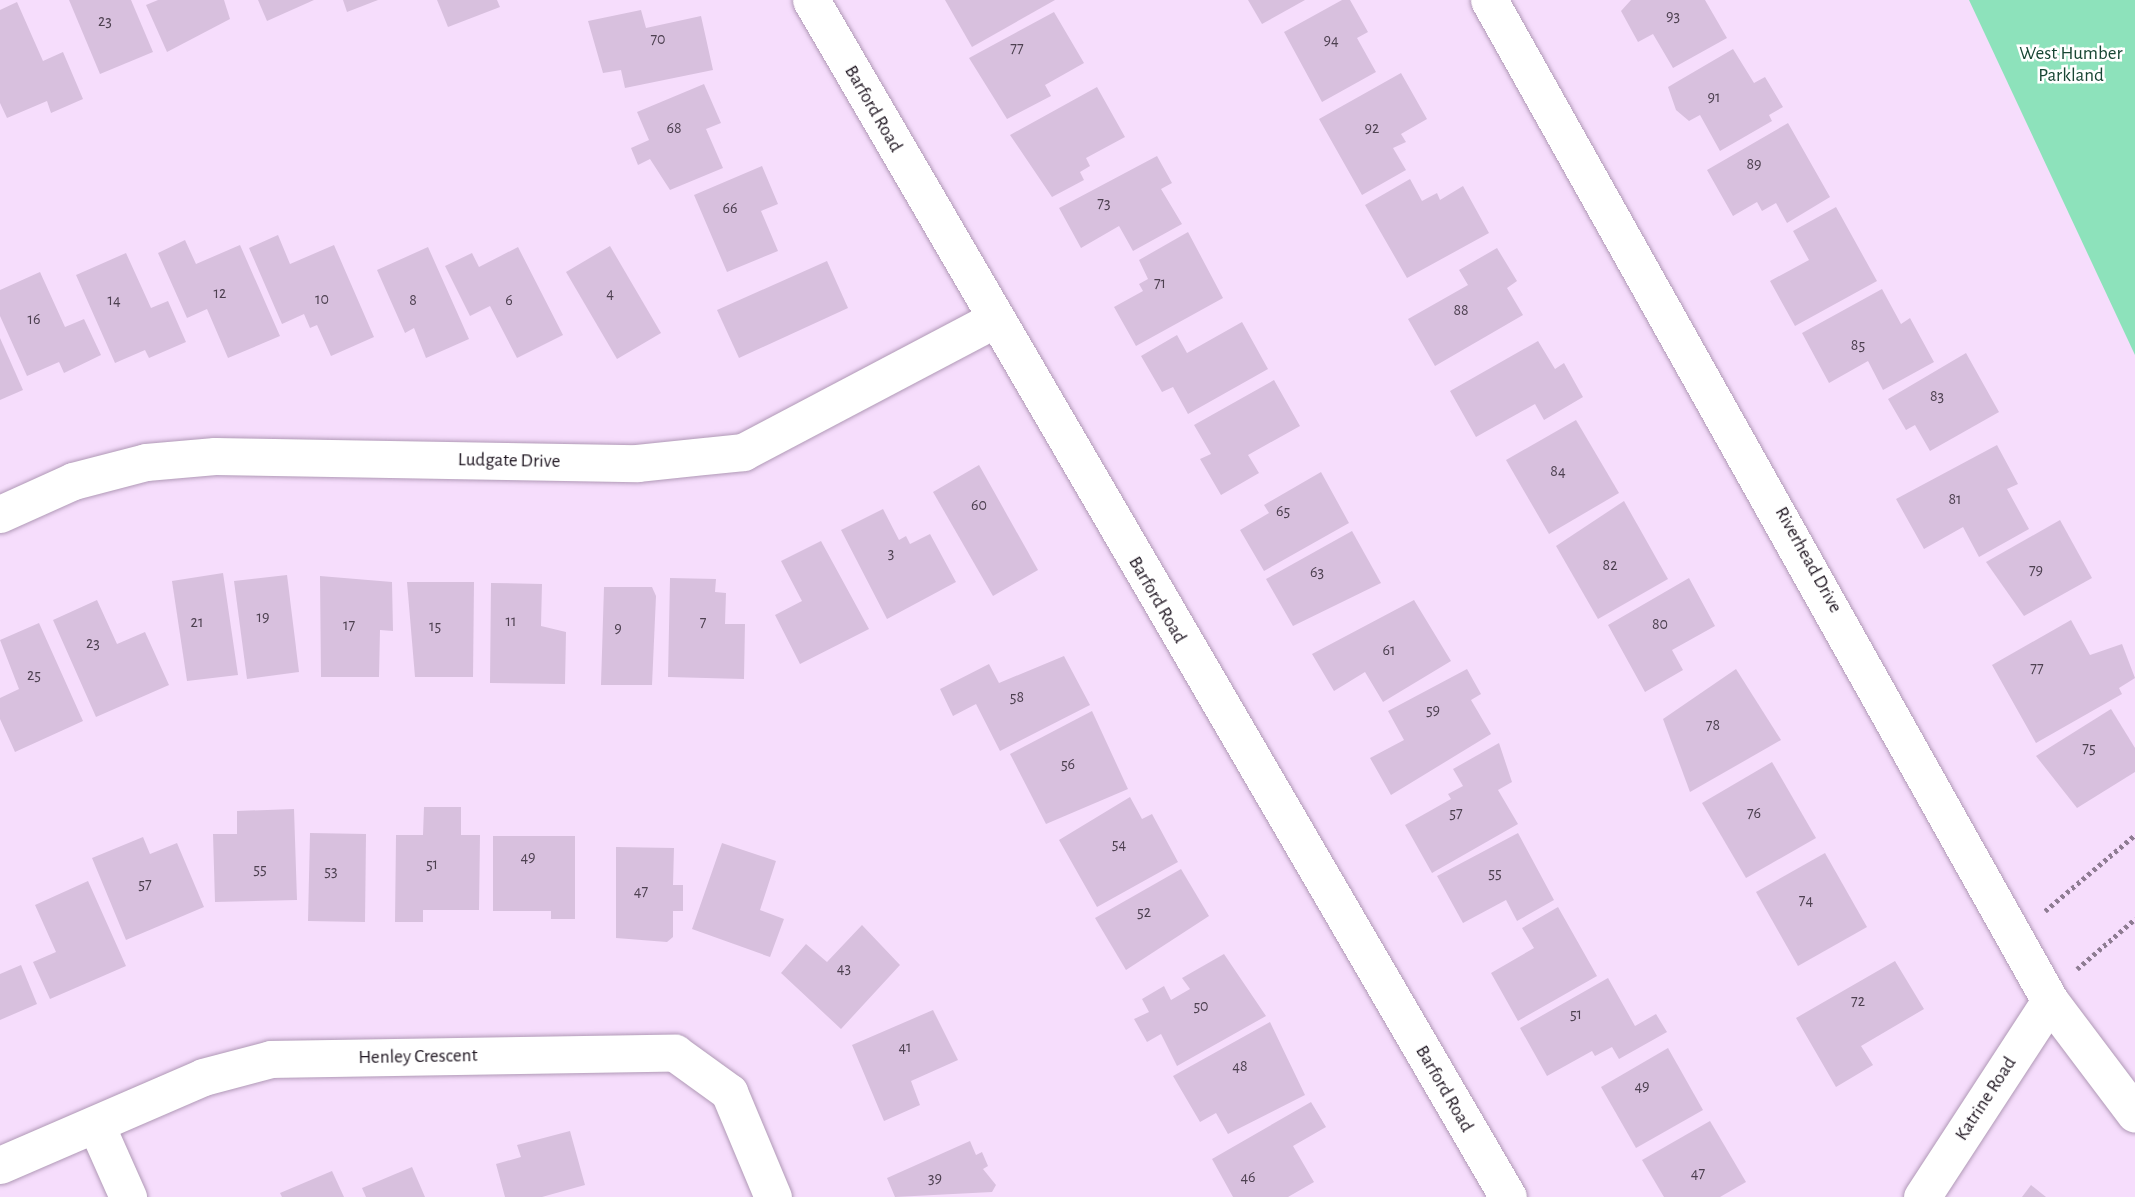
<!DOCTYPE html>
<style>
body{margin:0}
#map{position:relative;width:2135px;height:1197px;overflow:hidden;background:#f6ddfc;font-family:"Alegreya Sans",sans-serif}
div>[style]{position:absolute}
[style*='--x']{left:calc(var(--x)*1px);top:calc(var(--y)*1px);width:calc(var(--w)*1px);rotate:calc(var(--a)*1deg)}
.green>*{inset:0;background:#8de2bb}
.building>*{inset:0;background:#d8c0de}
.path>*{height:4.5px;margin-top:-2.25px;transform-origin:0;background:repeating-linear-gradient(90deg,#8e7c92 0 3.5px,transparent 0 7px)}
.roads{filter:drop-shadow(0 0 2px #b099b6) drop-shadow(0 0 2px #b099b6)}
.minor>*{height:37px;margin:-18.5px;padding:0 18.5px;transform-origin:18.5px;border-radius:18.5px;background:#fff}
span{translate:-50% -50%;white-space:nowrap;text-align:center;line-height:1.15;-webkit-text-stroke:5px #fff;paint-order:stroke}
.number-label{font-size:16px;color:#4d4050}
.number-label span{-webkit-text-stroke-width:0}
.park-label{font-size:19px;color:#184634}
.street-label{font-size:19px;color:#1f1621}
</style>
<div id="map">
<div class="green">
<i style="clip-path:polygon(1969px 0,2135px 0,2135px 355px)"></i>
</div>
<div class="building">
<i style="clip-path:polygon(69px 0,131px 0,153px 52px,100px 74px)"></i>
<i style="clip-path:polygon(158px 0,224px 0,230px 19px,167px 52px,146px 5px)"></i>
<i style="clip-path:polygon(258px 0,314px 0,267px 21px)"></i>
<i style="clip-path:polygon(343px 0,378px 0,347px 12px)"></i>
<i style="clip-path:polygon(437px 0,497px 0,500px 7px,448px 27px)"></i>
<i style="clip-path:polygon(945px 0,1055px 0,972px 47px)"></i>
<i style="clip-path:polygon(1248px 0,1305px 0,1262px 24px)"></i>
<i style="clip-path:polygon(1342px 0,1350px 0,1368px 32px,1357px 38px,1376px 72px,1322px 102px,1284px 32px)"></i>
<i style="clip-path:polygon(1631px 0,1705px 0,1727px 38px,1673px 68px,1653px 34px,1638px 42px,1621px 11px)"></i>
<i style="clip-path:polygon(17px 2px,43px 61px,63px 52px,83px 99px,51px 113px,47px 101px,7px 118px,0 103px,0 10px)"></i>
<i style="clip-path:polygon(641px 10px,646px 28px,701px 16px,713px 70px,625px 88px,621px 70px,603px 73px,588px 21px)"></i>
<i style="clip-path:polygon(1054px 12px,1084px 63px,1045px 85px,1051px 96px,1007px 119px,969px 58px)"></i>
<i style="clip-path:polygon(1733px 49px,1754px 83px,1765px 77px,1783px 107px,1769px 115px,1772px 121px,1720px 151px,1700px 115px,1689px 121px,1676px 110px,1668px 87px)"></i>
<i style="clip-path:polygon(1401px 73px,1427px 119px,1401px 134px,1406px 142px,1393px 148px,1406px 170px,1362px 195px,1319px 119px)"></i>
<i style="clip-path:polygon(704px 84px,721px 123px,706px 129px,723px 168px,670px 190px,650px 159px,638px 165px,631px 148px,649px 140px,637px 112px)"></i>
<i style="clip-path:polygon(1097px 87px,1125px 137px,1086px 158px,1090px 166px,1080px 172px,1084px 180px,1052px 197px,1010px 135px)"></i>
<i style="clip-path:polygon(1788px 123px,1830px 197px,1787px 223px,1776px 203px,1762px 211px,1757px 202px,1733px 216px,1707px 170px)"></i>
<i style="clip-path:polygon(1157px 156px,1172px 183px,1161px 189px,1182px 224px,1133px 251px,1119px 226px,1081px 248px,1059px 208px)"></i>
<i style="clip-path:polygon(762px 166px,778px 204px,761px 211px,778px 251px,727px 272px,694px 195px)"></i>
<i style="clip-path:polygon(1410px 179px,1422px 201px,1437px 193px,1440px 200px,1463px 186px,1489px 233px,1407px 278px,1365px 205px)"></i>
<i style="clip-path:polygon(1836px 207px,1877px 281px,1795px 326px,1770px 281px,1809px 260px,1793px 231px)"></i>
<i style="clip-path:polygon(1188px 232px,1223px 298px,1136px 346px,1114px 307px,1143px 291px,1139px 284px,1148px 279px,1139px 260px)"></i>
<i style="clip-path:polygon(278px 235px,290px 264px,334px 245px,374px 337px,331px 356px,317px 325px,310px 328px,304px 314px,282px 324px,249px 248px)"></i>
<i style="clip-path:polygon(185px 240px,196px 264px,240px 245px,280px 336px,228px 358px,207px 309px,187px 318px,158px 253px)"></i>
<i style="clip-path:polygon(610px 246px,661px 333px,617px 359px,566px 272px)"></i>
<i style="clip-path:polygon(428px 247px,469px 339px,426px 358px,414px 328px,405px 333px,377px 270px)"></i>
<i style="clip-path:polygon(518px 247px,563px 335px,517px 358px,490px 306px,470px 316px,445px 266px,472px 253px,479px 267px)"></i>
<i style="clip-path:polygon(1497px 248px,1517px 281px,1507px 288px,1523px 315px,1435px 366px,1408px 319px,1468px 285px,1459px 270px)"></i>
<i style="clip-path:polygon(126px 253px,151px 308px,168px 301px,186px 342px,149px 358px,145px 350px,115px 363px,76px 275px)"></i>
<i style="clip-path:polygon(827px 261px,848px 308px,739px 358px,717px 310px)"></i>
<i style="clip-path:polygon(40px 272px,65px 327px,84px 319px,101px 355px,64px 373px,59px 362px,27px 376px,0 316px,0 290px)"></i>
<i style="clip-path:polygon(1882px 289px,1901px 324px,1910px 318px,1934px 362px,1883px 390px,1868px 361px,1829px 383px,1802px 333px)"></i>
<i style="clip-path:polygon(1242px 322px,1268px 369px,1188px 414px,1173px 387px,1162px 392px,1141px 356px,1177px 335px,1187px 353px)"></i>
<i style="clip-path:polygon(0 338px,23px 390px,0 400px)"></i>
<i style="clip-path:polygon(1538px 341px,1555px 369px,1564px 363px,1583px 397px,1544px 420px,1535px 404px,1476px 437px,1450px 391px)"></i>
<i style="clip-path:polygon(1966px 353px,1999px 412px,1930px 451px,1915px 425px,1906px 430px,1888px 399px)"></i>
<i style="clip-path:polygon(1274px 380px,1300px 426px,1248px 455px,1259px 473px,1221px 495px,1200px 459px,1211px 454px,1194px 425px)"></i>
<i style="clip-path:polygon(1576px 420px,1619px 493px,1549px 534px,1506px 460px)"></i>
<i style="clip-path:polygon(1997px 445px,2018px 484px,2007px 489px,2029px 529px,1979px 557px,1963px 527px,1924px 549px,1896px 499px)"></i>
<i style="clip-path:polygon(979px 465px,1038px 570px,993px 596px,933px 492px)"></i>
<i style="clip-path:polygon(1321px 472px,1349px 523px,1264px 571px,1240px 530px,1269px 513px,1264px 505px)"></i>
<i style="clip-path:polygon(1624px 501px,1668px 579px,1598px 619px,1556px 546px)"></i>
<i style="clip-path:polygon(883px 509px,899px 540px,906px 536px,910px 544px,930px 534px,956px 582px,887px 619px,841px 530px)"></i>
<i style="clip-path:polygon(2060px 520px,2092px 578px,2024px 616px,1986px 562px)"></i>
<i style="clip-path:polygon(1352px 531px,1381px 583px,1293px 626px,1266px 579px)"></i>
<i style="clip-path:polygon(821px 541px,869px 629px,800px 664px,775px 615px,802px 601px,781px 561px)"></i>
<i style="clip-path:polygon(223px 573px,238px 675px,187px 681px,172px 581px)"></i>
<i style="clip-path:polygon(287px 575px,299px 672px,247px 679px,234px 581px)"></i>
<i style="clip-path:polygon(320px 576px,392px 582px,393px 631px,380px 630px,379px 677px,321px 677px)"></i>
<i style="clip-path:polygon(670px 578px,716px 579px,715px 592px,726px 593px,725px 624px,745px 624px,744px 679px,668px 677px)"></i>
<i style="clip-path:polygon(1689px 578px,1715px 626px,1672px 650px,1683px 670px,1645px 692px,1608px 625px)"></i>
<i style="clip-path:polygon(407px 582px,474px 582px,473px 677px,415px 677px)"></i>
<i style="clip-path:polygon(491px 583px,542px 584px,541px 626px,566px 632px,565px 684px,490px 683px)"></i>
<i style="clip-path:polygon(604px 587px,652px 587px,656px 596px,652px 685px,601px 685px)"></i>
<i style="clip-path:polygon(97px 600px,117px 644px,145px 632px,169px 685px,96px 717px,53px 620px)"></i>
<i style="clip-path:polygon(1414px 600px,1451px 661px,1383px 702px,1365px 672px,1334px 691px,1312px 654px)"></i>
<i style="clip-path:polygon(2071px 620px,2090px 655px,2122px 644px,2135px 678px,2119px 688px,2122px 694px,2036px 743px,1992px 665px)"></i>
<i style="clip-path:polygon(39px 623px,83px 721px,15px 752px,0 719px,0 698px,19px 689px,0 640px)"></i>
<i style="clip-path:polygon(1064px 656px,1090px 705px,1000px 751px,976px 704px,953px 716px,940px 689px,989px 664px,999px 683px)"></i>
<i style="clip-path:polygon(1467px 669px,1481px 694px,1471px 700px,1491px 734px,1391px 795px,1370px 758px,1404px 740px,1388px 711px)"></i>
<i style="clip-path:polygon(1736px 669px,1781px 740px,1690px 792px,1663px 719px)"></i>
<i style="clip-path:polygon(2111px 709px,2135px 748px,2135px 772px,2077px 808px,2036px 756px)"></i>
<i style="clip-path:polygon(1092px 711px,1128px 789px,1046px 824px,1010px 754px)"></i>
<i style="clip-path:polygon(1499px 743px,1512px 782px,1498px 790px,1518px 824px,1432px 873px,1405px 825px,1451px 799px,1448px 794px,1463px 786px,1453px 769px)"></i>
<i style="clip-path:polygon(1772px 762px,1816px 838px,1746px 878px,1702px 803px)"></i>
<i style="clip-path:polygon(1130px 797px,1142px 819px,1152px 814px,1178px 862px,1097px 907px,1059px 840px)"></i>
<i style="clip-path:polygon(424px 807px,461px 807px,461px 835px,480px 835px,479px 910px,423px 910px,423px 922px,395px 922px,396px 835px,423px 835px)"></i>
<i style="clip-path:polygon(294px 809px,297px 900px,215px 902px,213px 834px,237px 834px,237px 811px)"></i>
<i style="clip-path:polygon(310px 833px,366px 834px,365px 922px,308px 921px)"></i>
<i style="clip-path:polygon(1518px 833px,1554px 900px,1517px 921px,1506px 900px,1463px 923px,1437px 876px)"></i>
<i style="clip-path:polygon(493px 836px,575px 836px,575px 919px,551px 919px,551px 911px,493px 911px)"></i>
<i style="clip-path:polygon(143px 837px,150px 854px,177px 843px,204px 907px,126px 940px,92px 858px)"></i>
<i style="clip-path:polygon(722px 843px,776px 861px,760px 910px,784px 919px,770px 957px,692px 929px)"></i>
<i style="clip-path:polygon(616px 847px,674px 848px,673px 885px,683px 885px,683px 911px,673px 911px,673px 937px,667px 942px,616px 938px)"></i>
<i style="clip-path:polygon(1825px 853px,1867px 927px,1798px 966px,1756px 892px)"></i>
<i style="clip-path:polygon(1181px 869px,1209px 916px,1126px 970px,1095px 918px)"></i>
<i style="clip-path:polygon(88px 881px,126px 966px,50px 999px,33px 962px,56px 952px,35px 905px)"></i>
<i style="clip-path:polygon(1558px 907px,1597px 976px,1518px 1021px,1491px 973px,1534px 948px,1522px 928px)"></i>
<i style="clip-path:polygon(862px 925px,900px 965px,841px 1029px,781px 973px,806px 944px,827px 962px)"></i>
<i style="clip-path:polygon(1224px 954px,1266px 1016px,1177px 1066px,1161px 1034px,1147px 1042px,1134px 1019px,1149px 1012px,1142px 999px,1164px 986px,1171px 1000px,1190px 989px,1182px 978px)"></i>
<i style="clip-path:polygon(1895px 961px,1924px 1009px,1861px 1046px,1873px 1065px,1836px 1087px,1796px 1018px)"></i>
<i style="clip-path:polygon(21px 965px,37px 1004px,0 1020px,0 974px)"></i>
<i style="clip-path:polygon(1608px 978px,1635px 1026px,1656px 1014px,1667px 1032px,1619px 1059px,1612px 1047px,1595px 1056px,1592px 1051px,1547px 1076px,1520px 1028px)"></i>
<i style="clip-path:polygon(933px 1010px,958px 1060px,911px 1081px,920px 1105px,884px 1121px,852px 1045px)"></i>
<i style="clip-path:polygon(1270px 1022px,1305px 1095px,1228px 1134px,1216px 1113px,1200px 1122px,1173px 1076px)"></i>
<i style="clip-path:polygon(1668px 1048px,1703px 1110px,1636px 1148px,1601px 1087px)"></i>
<i style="clip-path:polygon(1311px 1102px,1326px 1127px,1293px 1146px,1314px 1182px,1288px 1197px,1233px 1197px,1212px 1159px)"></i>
<i style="clip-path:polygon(1710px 1121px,1746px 1182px,1720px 1197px,1664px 1197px,1642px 1160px)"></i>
<i style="clip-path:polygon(570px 1131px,585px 1185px,542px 1197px,505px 1197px,496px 1164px,521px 1157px,517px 1145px)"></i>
<i style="clip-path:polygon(970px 1141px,976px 1155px,982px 1152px,988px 1166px,983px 1169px,996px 1185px,992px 1192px,895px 1197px,887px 1178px)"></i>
<i style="clip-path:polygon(412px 1167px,425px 1197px,366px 1197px,362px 1188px)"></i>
<i style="clip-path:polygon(332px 1171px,344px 1197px,282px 1197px,280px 1193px)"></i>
<i style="clip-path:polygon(2031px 1185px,2046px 1197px,2022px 1197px)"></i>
</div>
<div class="path">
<i style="--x:2045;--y:911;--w:118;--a:-40.2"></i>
<i style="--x:2077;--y:969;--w:77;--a:-40.8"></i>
</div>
<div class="roads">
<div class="minor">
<i style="--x:811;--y:0;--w:1385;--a:59.79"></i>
<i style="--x:1489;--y:0;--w:1147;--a:60.73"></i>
<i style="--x:2050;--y:1001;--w:141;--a:53"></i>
<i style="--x:0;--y:514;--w:80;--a:-24.3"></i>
<i style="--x:73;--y:481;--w:75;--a:-14.6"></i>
<i style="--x:146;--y:462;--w:69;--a:-5"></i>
<i style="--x:215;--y:456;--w:422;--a:1"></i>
<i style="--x:637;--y:463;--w:107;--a:-5.9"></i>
<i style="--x:743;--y:452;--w:283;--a:-27.8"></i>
<i style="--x:96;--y:1125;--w:79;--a:66"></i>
<i style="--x:0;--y:1165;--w:221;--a:-23.4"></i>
<i style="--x:203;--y:1077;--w:70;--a:-14.8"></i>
<i style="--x:271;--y:1059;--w:404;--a:-0.9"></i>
<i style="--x:675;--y:1053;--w:67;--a:35.8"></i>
<i style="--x:729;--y:1092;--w:114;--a:67.3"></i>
<i style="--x:1922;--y:1197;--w:234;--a:-56.9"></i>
</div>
</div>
<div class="number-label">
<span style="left:1673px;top:16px">93</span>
<span style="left:105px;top:21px">23</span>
<span style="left:658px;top:39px">70</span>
<span style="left:1331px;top:40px">94</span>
<span style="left:1017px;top:48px">77</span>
<span style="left:1714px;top:97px">91</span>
<span style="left:674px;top:128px">68</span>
<span style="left:1372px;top:128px">92</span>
<span style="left:1754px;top:164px">89</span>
<span style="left:1104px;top:203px">73</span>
<span style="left:730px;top:208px">66</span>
<span style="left:1160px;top:283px">71</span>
<span style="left:220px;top:293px">12</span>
<span style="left:610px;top:293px">4</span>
<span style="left:322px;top:299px">10</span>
<span style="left:114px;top:300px">14</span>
<span style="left:413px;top:300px">8</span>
<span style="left:509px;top:300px">6</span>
<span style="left:1461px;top:310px">88</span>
<span style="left:34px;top:319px">16</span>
<span style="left:1858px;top:345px">85</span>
<span style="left:1937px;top:396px">83</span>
<span style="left:1558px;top:471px">84</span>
<span style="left:1955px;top:499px">81</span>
<span style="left:979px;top:505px">60</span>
<span style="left:1283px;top:511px">65</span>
<span style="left:891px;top:553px">3</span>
<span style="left:1610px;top:565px">82</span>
<span style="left:2036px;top:570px">79</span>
<span style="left:1317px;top:572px">63</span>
<span style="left:263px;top:617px">19</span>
<span style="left:511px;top:621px">11</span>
<span style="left:197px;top:622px">21</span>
<span style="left:703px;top:622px">7</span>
<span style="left:1660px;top:624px">80</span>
<span style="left:349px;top:625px">17</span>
<span style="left:435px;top:626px">15</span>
<span style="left:618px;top:628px">9</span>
<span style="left:93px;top:643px">23</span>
<span style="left:1389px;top:650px">61</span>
<span style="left:2037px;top:668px">77</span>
<span style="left:34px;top:675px">25</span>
<span style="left:1017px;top:697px">58</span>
<span style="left:1433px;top:710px">59</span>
<span style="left:1713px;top:725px">78</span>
<span style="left:2089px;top:748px">75</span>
<span style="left:1068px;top:764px">56</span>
<span style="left:1456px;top:813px">57</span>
<span style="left:1754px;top:813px">76</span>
<span style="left:1119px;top:844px">54</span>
<span style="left:528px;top:857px">49</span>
<span style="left:432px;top:864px">51</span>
<span style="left:260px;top:869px">55</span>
<span style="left:331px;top:871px">53</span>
<span style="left:1495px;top:873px">55</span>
<span style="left:145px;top:884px">57</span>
<span style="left:641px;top:891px">47</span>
<span style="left:1806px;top:900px">74</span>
<span style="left:1144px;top:912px">52</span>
<span style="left:844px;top:968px">43</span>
<span style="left:1858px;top:1001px">72</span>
<span style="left:1201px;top:1006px">50</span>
<span style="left:1576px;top:1014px">51</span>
<span style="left:905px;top:1047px">41</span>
<span style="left:1240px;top:1066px">48</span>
<span style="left:1642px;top:1086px">49</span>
<span style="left:1698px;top:1173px">47</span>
<span style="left:1248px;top:1177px">46</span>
<span style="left:935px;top:1178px">39</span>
</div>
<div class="park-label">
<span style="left:2071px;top:65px">West Humber<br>Parkland</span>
</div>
<div class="street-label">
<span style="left:873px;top:109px;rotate:60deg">Barford Road</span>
<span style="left:509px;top:461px;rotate:1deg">Ludgate Drive</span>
<span style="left:1808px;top:560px;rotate:61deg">Riverhead Drive</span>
<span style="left:1157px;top:600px;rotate:60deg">Barford Road</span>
<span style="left:418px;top:1057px;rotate:-1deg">Henley Crescent</span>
<span style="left:1444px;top:1089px;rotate:60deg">Barford Road</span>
<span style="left:1986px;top:1099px;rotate:-57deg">Katrine Road</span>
</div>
</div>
